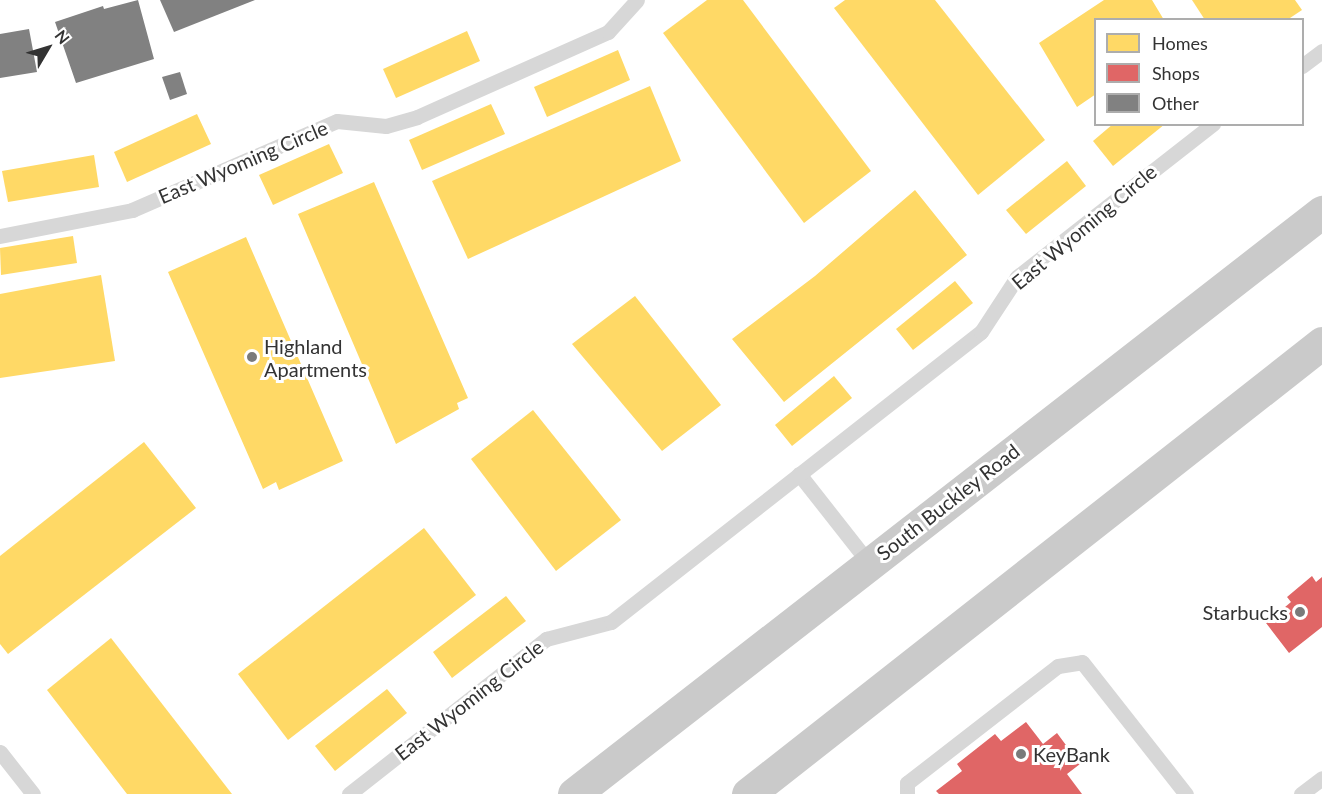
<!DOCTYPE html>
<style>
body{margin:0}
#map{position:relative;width:1322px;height:794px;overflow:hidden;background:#fff;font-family:Lato,sans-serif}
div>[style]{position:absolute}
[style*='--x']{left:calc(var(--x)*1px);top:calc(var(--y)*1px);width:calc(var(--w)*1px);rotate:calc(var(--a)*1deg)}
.homes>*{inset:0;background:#ffd966}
.shops>*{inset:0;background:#e06666}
.building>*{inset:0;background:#818181}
.service>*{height:15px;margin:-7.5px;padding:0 7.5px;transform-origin:7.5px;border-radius:7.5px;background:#d7d7d7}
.primary>*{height:33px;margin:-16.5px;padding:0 16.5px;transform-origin:16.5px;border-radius:16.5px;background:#cacaca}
.dots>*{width:16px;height:16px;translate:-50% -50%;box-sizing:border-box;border:3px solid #fff;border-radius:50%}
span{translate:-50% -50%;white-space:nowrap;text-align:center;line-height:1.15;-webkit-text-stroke:6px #fff;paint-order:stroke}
.street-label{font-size:20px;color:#333}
.poi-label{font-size:20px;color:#333}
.left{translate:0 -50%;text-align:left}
.right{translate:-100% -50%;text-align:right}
.legend{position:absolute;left:1094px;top:18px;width:210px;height:108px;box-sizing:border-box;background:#fff;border:2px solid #adadad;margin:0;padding:8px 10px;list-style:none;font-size:18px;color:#333}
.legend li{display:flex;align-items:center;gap:12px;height:30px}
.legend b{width:30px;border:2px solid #adadad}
.north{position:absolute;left:18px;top:18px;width:60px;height:60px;-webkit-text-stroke:4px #fff;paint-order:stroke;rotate:52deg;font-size:16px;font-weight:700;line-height:24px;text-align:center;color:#333}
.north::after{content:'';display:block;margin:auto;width:21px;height:27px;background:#333;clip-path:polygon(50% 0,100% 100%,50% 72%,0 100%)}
</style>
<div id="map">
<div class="homes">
<i style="clip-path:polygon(707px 0,743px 0,871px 171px,804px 223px,663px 33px)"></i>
<i style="clip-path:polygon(845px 0,935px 0,1045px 140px,978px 195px,834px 8px)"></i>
<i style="clip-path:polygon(1104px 0,1152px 0,1164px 20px,1096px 20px,1096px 94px,1077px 107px,1039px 43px)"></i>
<i style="clip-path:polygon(1192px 0,1295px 0,1302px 10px,1287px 20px,1205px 20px)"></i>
<i style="clip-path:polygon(467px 31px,480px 61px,396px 98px,383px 69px)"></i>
<i style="clip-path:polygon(618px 50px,630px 80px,547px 117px,534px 87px)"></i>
<i style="clip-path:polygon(650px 86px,681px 161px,468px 259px,432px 181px)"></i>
<i style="clip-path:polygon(491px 104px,505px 134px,422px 170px,409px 140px)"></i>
<i style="clip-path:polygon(197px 114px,211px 144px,127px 182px,114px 152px)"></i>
<i style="clip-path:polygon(1113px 124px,1165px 124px,1113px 166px,1093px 141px)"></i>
<i style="clip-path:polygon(329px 144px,343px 173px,273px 205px,259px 175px)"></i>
<i style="clip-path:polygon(94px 155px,99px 187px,8px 202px,2px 171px)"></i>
<i style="clip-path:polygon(1067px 161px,1086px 186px,1026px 234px,1006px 210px)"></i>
<i style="clip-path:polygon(374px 182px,468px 398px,457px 403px,459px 409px,396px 444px,298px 214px)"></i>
<i style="clip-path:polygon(915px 190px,967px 255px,784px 402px,732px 339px,815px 276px)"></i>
<i style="clip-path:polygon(73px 236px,77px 263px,1px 275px,0 248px)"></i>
<i style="clip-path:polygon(246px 237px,343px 461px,279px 490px,276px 482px,263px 489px,168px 272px)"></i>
<i style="clip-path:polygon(101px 275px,115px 361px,0 378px,0 294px)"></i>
<i style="clip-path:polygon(955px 281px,973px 303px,913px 350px,896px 329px)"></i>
<i style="clip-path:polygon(635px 296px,721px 405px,662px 451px,572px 344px)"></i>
<i style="clip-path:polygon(834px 376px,852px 398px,792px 446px,775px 425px)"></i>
<i style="clip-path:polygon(533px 410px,621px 520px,556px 571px,471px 459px)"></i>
<i style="clip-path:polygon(144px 442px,196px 508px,8px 654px,0 644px,0 556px)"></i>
<i style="clip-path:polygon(424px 528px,476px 595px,288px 740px,238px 674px)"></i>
<i style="clip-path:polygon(506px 596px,526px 621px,452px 678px,433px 652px)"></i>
<i style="clip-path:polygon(111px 638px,232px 794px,127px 794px,47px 690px)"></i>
<i style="clip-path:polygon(387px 689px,407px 713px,335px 771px,315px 746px)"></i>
</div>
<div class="shops">
<i style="clip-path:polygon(1312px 576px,1316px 582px,1322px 577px,1322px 627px,1289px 653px,1266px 623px,1291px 602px,1287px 597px)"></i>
<i style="clip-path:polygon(1026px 722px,1043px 744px,1057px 733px,1080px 764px,1067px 774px,1082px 794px,939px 794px,936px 791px,962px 771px,957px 764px,995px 734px,1001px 741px)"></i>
</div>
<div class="building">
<i style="clip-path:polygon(138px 0,154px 59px,76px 83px,55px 22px,103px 6px,104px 9px)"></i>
<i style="clip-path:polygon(160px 0,255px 0,174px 32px)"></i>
<i style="clip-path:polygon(29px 29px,37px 72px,0 78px,0 34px)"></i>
<i style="clip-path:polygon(180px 72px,187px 94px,170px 100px,162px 77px)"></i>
</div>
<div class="service">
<i style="--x:1302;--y:66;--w:25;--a:-37"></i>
<i style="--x:0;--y:236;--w:135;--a:-11.1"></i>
<i style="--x:132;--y:210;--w:223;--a:-23.5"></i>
<i style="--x:337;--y:121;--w:49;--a:5.8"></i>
<i style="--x:386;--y:126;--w:32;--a:-16"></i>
<i style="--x:417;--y:117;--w:209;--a:-24"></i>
<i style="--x:608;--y:32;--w:43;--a:-47.8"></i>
<i style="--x:799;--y:474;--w:113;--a:51.8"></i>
<i style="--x:0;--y:752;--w:53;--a:51.8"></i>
<i style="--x:349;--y:794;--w:251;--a:-38.2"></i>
<i style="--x:546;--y:639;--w:67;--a:-14.7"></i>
<i style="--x:611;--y:622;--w:470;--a:-38.1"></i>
<i style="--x:981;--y:332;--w:66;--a:-56.8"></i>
<i style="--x:1017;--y:277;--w:249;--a:-38"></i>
<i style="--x:907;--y:794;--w:11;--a:-90"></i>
<i style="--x:907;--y:783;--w:191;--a:-37.8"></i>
<i style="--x:1058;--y:666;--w:24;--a:-9"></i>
<i style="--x:1082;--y:662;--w:168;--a:51.8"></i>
<i style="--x:1301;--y:794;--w:26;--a:-37"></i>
</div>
<div class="primary">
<i style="--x:574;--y:794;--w:948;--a:-37.89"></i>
<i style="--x:748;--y:794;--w:730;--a:-38.16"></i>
</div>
<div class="dots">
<i style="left:252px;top:357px;background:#7a7a7a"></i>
<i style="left:1300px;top:612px;background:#7a7a7a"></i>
<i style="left:1021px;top:754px;background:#7a7a7a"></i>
</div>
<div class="street-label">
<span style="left:243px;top:162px;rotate:-23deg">East Wyoming Circle</span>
<span style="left:1084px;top:227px;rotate:-40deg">East Wyoming Circle</span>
<span style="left:948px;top:502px;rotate:-38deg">South Buckley Road</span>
<span style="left:469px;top:700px;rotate:-38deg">East Wyoming Circle</span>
</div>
<div class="poi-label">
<span class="left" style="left:264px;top:358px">Highland<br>Apartments</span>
<span class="right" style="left:1288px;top:612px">Starbucks</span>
<span class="left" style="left:1033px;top:754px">KeyBank</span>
</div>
<ul class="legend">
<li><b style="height:16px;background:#ffd966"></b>Homes</li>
<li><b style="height:16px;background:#e06666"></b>Shops</li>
<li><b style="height:16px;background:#818181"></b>Other</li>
</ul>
<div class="north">N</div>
</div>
